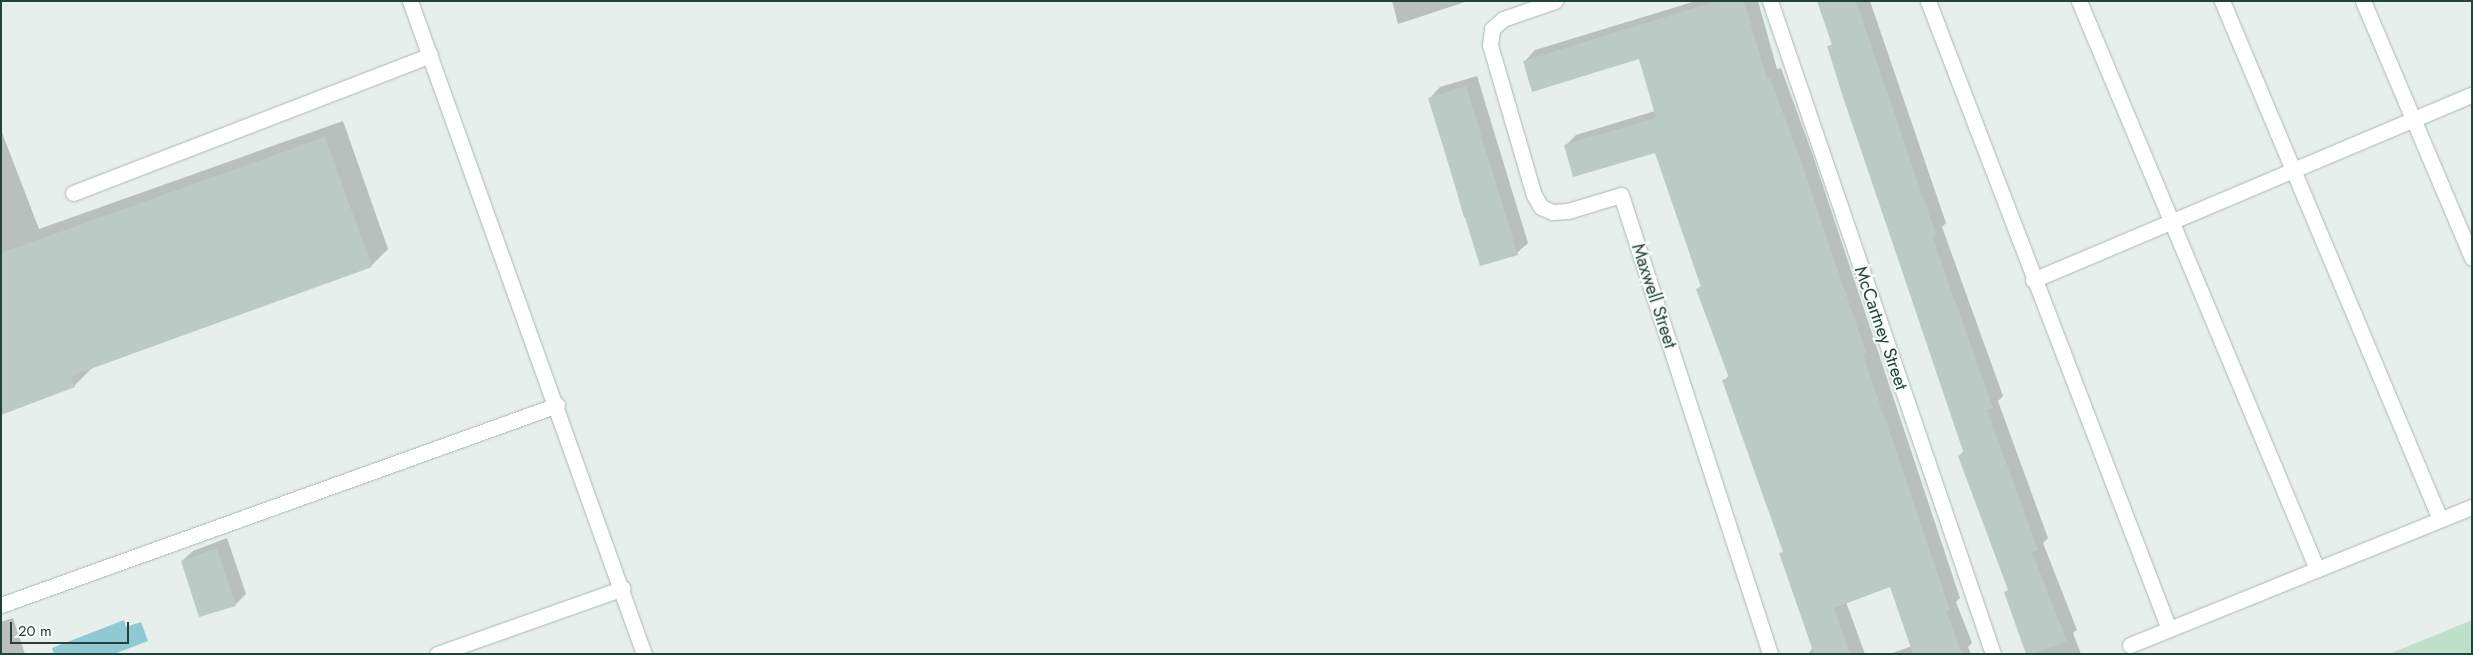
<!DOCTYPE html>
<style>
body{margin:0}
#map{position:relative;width:2473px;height:655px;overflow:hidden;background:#e6efeb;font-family:Jost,sans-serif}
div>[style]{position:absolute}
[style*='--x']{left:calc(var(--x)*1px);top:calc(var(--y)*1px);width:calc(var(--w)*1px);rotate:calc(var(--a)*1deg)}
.green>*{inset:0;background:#bfe0c8}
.water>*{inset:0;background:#8ec9d4}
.shadow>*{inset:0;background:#0003}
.building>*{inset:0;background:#bbcac4}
.roads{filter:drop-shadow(0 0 1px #a8b8b2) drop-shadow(0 0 1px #a8b8b2)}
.service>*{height:15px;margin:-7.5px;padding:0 7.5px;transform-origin:7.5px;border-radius:7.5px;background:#fff}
.minor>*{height:15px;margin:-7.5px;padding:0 7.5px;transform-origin:7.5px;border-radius:7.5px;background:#fff}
.tertiary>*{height:15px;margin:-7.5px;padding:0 7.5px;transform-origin:7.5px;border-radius:7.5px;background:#fff}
span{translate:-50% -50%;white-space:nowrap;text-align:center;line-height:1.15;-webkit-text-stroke:4px #f7fbf9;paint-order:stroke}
.street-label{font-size:18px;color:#24423a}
.frame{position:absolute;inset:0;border:2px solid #24423a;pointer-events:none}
.scale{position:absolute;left:10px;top:622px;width:119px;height:22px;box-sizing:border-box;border:2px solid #24423a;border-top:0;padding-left:6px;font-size:15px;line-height:18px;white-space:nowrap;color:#24423a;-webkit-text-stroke:4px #f7fbf9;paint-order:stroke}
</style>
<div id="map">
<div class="green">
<i style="clip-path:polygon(2472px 620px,2472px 654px,2389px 654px)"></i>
</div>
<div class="water">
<i style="clip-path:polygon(124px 620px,126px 627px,141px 622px,148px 641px,114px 654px,54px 654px,52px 648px)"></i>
</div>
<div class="shadow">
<i style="clip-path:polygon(1392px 1px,1468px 1px,1398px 24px)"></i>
<i style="clip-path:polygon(1696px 1px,1758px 1px,1777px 69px,1781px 68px,1812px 153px,1960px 598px,1956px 602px,1972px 643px,1968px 647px,1971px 654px,1890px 654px,1912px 646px,1891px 585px,1846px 602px,1865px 654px,1808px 654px,1813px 647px,1781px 554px,1784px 550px,1724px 381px,1729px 375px,1698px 289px,1702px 285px,1656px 152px,1565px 146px,1576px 135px,1655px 111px,1640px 58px,1525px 61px,1535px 50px)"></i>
<i style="clip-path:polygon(1819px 1px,1870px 1px,1946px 223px,1942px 227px,2003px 396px,1998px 401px,2048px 538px,2043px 543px,2077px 630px,2073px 633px,2081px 654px,2027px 654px,2006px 592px,2009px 589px,1959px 456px,1964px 451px,1829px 47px,1833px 43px)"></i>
<i style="clip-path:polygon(1477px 76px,1528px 243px,1517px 253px,1464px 217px,1430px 98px,1440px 87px)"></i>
<i style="clip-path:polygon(343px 121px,388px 249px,371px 266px,92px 368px,74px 386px,1px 414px,1px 130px,39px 229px)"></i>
<i style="clip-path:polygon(227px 538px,246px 594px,235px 605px,182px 561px,193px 551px)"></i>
<i style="clip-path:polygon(13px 618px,25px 654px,1px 654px,1px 622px)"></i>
</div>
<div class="building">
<i style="clip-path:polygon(1717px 1px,1744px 1px,1767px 79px,1770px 78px,1802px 164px,1866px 353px,1863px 354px,1950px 610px,1946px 611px,1962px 654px,1913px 654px,1890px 587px,1834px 608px,1850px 654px,1814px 654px,1779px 553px,1783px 552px,1722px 380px,1729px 378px,1696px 289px,1701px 287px,1655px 153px,1573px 177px,1564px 145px,1656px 118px,1639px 59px,1532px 92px,1523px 61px)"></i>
<i style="clip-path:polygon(1817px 1px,1856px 1px,1936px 235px,1932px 236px,1993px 408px,1987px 410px,2038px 550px,2032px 552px,2067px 641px,2033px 654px,2026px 654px,2004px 592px,2008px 590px,1958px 456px,1964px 454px,1842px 94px,1827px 46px,1832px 45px)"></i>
<i style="clip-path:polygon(1466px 86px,1518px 255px,1480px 266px,1428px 98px)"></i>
<i style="clip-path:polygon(325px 137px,372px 267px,71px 376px,75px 387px,1px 415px,1px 253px)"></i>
<i style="clip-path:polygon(217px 548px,236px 606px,199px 617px,181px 561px)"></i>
</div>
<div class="roads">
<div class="service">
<i style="--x:73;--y:193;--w:383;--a:-21.1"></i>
<i style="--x:1;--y:605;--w:591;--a:-19.78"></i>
<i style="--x:437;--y:654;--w:197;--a:-19.5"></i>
</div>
<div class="minor">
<i style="--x:1555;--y:1;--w:55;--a:160.9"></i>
<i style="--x:1503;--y:19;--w:15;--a:138"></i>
<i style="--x:1492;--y:29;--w:16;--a:97"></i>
<i style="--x:1490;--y:45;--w:156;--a:73.7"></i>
<i style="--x:1534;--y:195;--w:14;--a:60"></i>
<i style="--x:1541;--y:207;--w:13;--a:23"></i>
<i style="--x:1553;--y:212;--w:15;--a:-4"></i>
<i style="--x:1568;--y:211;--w:55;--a:-16.8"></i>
<i style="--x:1621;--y:195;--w:483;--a:72"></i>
<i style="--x:1770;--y:1;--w:690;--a:71.14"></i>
<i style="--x:1928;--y:1;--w:673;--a:69.01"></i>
<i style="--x:2079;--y:1;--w:616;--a:67.27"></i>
<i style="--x:2222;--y:1;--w:562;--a:67.18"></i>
<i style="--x:2363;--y:1;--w:279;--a:67"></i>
<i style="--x:2033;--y:280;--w:476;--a:-22.9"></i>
<i style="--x:2130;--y:645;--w:369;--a:-22"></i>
</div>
<div class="tertiary">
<i style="--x:410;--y:1;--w:694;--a:70.29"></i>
</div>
</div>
<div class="street-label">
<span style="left:1654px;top:296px;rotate:72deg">Maxwell Street</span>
<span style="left:1881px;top:328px;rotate:71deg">McCartney Street</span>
</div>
<div class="frame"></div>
<div class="scale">20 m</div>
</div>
